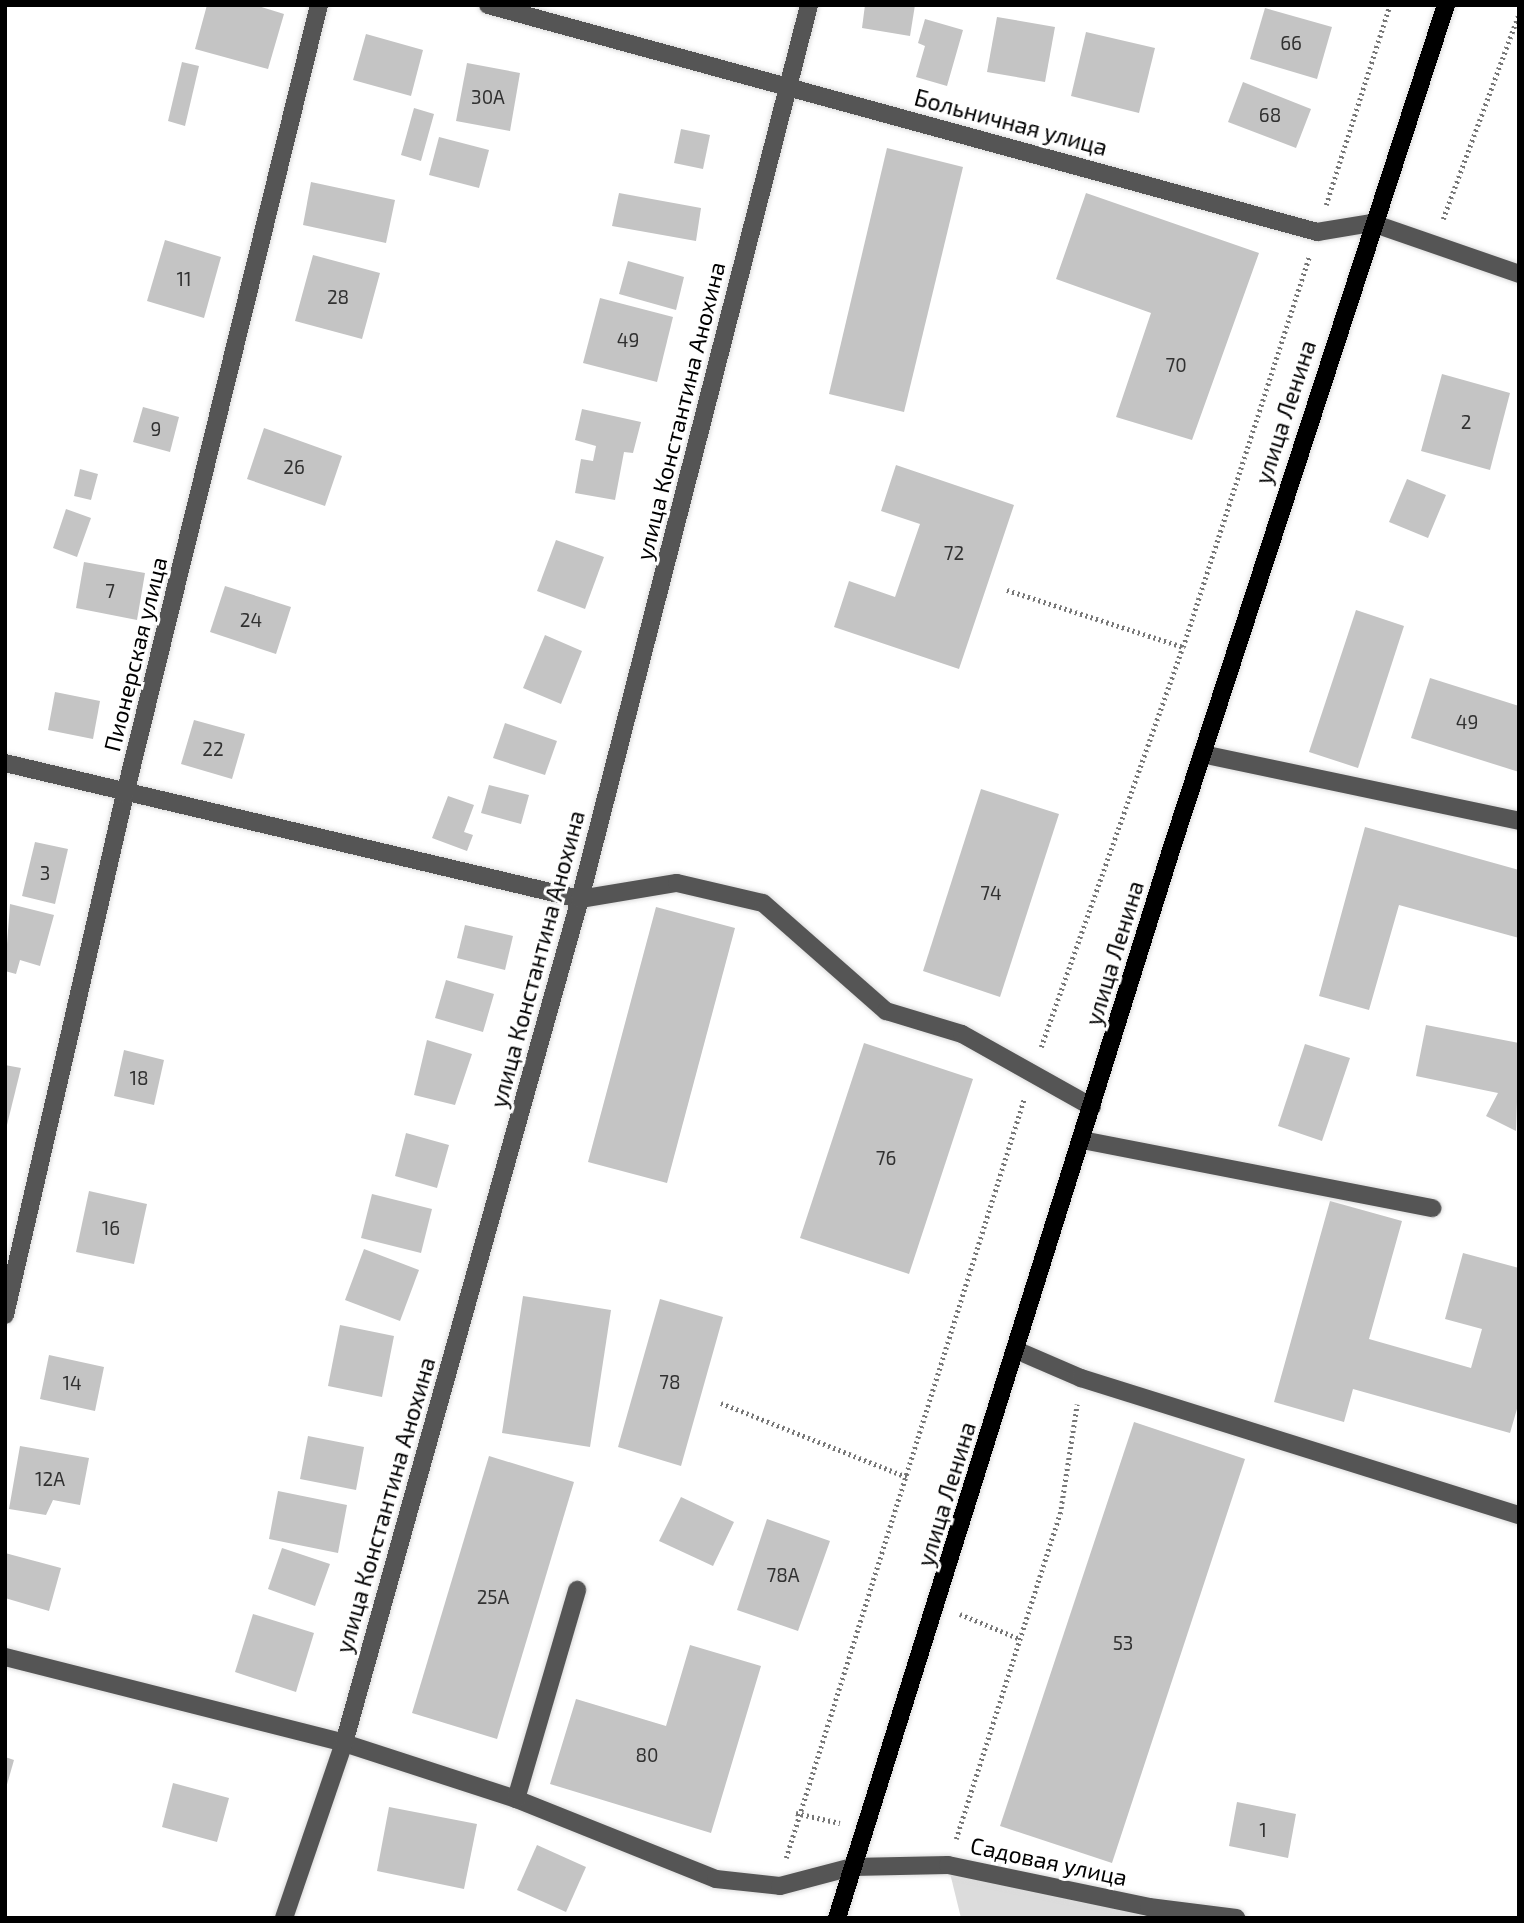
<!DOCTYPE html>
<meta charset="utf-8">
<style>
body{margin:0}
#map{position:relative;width:1524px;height:1923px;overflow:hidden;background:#fff;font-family:"Exo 2",sans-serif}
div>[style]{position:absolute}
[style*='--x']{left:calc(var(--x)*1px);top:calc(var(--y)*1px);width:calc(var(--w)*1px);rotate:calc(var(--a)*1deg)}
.green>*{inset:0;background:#dcdcdc}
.building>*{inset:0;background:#c4c4c4}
.path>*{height:4.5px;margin-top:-2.25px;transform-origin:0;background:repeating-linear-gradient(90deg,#777 0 2px,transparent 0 5.5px)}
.roads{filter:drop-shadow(0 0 2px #dbdbdb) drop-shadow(0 0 2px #dbdbdb)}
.minor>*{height:18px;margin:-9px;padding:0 9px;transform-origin:9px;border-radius:9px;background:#555}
.major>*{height:18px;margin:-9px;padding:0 9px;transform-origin:9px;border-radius:9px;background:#000}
span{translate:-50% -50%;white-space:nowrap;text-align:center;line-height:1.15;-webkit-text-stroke:6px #fff;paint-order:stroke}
.number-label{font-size:19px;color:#313131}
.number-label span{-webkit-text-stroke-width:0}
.street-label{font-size:23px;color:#000}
.frame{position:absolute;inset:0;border:7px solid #000;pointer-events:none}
</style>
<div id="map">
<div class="green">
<i style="clip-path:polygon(948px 1865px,1236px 1918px,961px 1918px)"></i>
</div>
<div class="building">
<i style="clip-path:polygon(207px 5px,255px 5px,284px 14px,268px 69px,195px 49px)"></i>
<i style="clip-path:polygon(865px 5px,915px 5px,910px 36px,862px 28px)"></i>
<i style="clip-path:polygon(1265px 8px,1332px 27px,1317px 79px,1250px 59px)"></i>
<i style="clip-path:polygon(997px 17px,1055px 27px,1045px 82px,987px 72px)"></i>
<i style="clip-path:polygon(925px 19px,963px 30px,947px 86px,916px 77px,925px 46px,918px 43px)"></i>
<i style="clip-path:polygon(1086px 32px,1155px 48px,1139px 113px,1071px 96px)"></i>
<i style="clip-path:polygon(366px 34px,423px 50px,411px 96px,353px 80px)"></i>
<i style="clip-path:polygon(182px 62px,199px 66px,185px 126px,168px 121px)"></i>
<i style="clip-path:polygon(467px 63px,520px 73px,510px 131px,456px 121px)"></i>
<i style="clip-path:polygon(1243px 82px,1311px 109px,1296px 148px,1228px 122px)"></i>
<i style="clip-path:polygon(414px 108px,434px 114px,421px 161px,401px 155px)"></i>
<i style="clip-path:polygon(681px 129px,710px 135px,703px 169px,674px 163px)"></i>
<i style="clip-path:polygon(439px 137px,489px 150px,479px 188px,429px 175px)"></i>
<i style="clip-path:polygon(887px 148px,963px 167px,904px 412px,829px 394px)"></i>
<i style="clip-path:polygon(311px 182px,395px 200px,386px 243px,303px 225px)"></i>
<i style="clip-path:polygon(619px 193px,701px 208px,696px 241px,612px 226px)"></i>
<i style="clip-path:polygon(1086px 193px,1259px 253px,1192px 440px,1116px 417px,1151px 313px,1056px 279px)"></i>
<i style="clip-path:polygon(165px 240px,221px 257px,204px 318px,147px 301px)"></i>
<i style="clip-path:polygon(313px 255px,380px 273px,362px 339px,295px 321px)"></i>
<i style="clip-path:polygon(628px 261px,684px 277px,676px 310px,619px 294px)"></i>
<i style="clip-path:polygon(600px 298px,673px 317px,657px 382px,583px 363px)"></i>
<i style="clip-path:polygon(1442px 374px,1510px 393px,1490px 470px,1421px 451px)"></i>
<i style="clip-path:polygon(143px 407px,179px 417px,170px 452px,133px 442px)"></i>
<i style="clip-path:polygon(582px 409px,641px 422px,633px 453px,624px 452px,615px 500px,575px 493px,581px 459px,593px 461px,596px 446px,575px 440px)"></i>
<i style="clip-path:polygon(264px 428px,342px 456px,325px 506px,247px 479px)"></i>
<i style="clip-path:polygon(896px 465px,1014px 505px,959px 669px,834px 627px,849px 581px,895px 597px,920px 524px,881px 511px)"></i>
<i style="clip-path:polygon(80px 469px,98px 474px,91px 500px,74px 496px)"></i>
<i style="clip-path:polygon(1407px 479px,1446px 495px,1428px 538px,1389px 522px)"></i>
<i style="clip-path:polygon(66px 509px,91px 518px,77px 557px,53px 548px)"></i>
<i style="clip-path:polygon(556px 540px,604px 557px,585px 609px,537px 591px)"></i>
<i style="clip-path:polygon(84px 562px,145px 573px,137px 620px,76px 608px)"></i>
<i style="clip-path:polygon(225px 586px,291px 607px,276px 654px,210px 632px)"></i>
<i style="clip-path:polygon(1356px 610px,1404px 626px,1358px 768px,1309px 752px)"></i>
<i style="clip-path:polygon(545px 635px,582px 651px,561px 704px,523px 688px)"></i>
<i style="clip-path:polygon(1430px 678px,1519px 706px,1519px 772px,1411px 738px)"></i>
<i style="clip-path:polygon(55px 692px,100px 701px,93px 739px,48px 730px)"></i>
<i style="clip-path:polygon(194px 720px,245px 734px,232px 779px,181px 764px)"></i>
<i style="clip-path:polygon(505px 723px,557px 741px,545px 775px,493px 758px)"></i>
<i style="clip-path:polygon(489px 785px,529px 795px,521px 824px,481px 813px)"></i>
<i style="clip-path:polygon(981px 789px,1059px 814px,1000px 997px,923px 971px)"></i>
<i style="clip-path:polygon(448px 796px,474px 805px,464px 832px,473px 835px,467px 851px,432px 838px)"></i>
<i style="clip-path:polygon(1365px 827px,1519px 870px,1519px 938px,1399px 905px,1369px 1010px,1319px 996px)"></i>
<i style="clip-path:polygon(35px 842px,68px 849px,55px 904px,22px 896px)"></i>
<i style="clip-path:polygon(10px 904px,54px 915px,40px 966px,20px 960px,16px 974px,5px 971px)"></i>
<i style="clip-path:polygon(656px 907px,735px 928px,667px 1183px,588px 1162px)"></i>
<i style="clip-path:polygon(465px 925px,513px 936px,505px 970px,457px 958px)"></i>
<i style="clip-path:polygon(446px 980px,494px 994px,483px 1032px,435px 1018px)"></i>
<i style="clip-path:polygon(1426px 1025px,1519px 1043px,1516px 1131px,1486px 1116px,1498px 1093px,1416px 1076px)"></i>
<i style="clip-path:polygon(427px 1040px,472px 1054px,455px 1105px,414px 1095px)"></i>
<i style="clip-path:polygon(864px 1043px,973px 1079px,909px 1274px,800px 1238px)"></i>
<i style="clip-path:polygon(1305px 1044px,1350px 1058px,1322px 1141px,1278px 1126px)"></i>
<i style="clip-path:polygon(124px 1050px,164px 1060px,154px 1105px,114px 1096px)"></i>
<i style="clip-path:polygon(5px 1065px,21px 1068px,6px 1129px,5px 1129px)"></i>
<i style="clip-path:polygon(406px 1133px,449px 1145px,437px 1188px,395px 1176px)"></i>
<i style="clip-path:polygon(89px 1191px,147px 1204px,134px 1264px,76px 1252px)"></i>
<i style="clip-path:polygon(372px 1194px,432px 1209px,421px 1253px,361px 1238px)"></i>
<i style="clip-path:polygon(1330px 1201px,1402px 1221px,1369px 1339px,1471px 1368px,1482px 1329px,1445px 1319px,1463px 1253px,1519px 1268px,1519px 1402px,1510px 1433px,1353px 1389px,1344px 1422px,1274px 1402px)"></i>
<i style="clip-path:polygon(364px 1249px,419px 1270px,400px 1321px,345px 1300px)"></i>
<i style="clip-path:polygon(523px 1296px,611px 1310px,590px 1447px,502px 1433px)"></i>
<i style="clip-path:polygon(660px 1299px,723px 1317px,681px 1466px,618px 1447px)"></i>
<i style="clip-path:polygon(340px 1325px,394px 1336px,382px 1397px,328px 1386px)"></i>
<i style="clip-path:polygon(49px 1355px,104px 1367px,95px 1411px,40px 1399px)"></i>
<i style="clip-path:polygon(1134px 1422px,1245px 1459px,1112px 1863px,1000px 1826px)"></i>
<i style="clip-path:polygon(308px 1436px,364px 1447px,356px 1490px,300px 1479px)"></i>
<i style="clip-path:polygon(20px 1446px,89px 1458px,80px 1505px,53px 1500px,46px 1515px,9px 1509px)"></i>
<i style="clip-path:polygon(489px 1456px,574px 1482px,497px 1739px,412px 1713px)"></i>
<i style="clip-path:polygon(278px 1491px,347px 1505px,338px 1553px,269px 1539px)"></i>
<i style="clip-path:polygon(681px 1497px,734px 1522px,713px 1566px,659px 1541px)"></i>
<i style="clip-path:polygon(767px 1519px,830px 1541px,798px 1631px,737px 1610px)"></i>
<i style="clip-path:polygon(282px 1548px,330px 1564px,315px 1606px,268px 1589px)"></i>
<i style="clip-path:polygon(5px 1553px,61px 1568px,49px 1611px,5px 1598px)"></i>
<i style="clip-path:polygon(253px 1614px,314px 1633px,296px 1692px,235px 1672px)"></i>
<i style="clip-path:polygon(690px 1645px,761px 1666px,711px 1833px,550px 1784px,576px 1699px,666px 1726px)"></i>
<i style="clip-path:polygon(5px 1757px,14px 1760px,6px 1788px,5px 1788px)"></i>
<i style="clip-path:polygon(173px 1783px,229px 1798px,217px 1842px,162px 1827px)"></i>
<i style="clip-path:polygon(1237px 1802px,1296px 1814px,1288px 1858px,1229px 1846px)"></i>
<i style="clip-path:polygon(389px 1807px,477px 1824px,464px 1889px,377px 1871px)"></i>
<i style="clip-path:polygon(537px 1845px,586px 1867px,566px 1912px,517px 1890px)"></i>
</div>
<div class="path">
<i style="--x:1326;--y:205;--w:210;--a:-72.3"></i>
<i style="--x:1443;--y:219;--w:219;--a:-69.7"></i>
<i style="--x:1007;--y:590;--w:185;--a:17.9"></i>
<i style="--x:1041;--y:1047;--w:424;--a:-70.5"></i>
<i style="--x:1183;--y:647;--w:410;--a:-72.1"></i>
<i style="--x:721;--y:1403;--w:200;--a:21.7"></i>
<i style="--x:960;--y:1614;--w:65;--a:22.6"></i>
<i style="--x:796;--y:1813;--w:45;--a:12.8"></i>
<i style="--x:956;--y:1839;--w:341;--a:-72.3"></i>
<i style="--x:1060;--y:1514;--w:111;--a:-81.2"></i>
<i style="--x:786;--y:1858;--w:795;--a:-72.59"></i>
</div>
<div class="roads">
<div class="minor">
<i style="--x:488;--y:5;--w:860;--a:15.31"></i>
<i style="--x:1317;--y:232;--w:56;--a:-9.3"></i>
<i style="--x:1372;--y:223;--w:156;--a:19.1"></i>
<i style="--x:1202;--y:754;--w:324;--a:11.9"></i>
<i style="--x:5;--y:763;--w:591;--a:13.31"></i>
<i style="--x:580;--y:899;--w:98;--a:-9.4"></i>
<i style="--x:677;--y:883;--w:88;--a:13.1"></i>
<i style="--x:763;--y:903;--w:164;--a:41.3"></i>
<i style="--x:886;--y:1011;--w:79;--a:16.8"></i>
<i style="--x:962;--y:1034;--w:149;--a:29.3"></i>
<i style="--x:1082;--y:1140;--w:357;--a:11"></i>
<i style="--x:5;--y:1315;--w:535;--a:-77.03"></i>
<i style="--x:125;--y:794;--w:813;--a:-76.19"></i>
<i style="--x:1016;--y:1350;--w:71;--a:23.3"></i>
<i style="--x:1081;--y:1378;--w:459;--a:17.4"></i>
<i style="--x:5;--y:1657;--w:350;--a:14.2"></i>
<i style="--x:344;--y:1743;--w:181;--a:18"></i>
<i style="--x:516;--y:1799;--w:215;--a:21.8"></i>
<i style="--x:716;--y:1879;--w:64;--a:6.2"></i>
<i style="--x:780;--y:1886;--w:74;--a:-14.8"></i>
<i style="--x:852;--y:1867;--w:96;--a:-1.2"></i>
<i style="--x:948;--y:1865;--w:205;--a:11.8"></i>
<i style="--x:1149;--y:1907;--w:88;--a:7.2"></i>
<i style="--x:516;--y:1799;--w:218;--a:-73.7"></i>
<i style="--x:284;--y:1918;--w:185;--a:-71.1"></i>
<i style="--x:344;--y:1743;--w:876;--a:-74.38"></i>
<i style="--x:580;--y:899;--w:923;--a:-75.63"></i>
</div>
<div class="major">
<i style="--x:837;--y:1918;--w:1125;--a:-72.63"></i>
<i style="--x:1173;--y:844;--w:882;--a:-71.98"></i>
</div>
</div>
<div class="number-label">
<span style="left:1291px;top:43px">66</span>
<span style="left:488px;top:97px">30А</span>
<span style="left:1270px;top:115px">68</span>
<span style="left:184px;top:279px">11</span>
<span style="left:338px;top:297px">28</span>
<span style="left:628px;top:340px">49</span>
<span style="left:1176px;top:365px">70</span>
<span style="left:1466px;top:422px">2</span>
<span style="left:156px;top:429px">9</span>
<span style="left:294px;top:467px">26</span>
<span style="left:954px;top:553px">72</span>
<span style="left:110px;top:591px">7</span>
<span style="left:251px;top:620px">24</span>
<span style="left:1467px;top:722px">49</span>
<span style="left:213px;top:749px">22</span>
<span style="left:45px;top:873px">3</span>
<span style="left:991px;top:893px">74</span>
<span style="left:139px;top:1078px">18</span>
<span style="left:886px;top:1158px">76</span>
<span style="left:111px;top:1228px">16</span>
<span style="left:670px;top:1382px">78</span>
<span style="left:72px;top:1383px">14</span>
<span style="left:50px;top:1479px">12А</span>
<span style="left:783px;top:1575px">78А</span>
<span style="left:493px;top:1597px">25А</span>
<span style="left:1123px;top:1643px">53</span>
<span style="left:647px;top:1755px">80</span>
<span style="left:1263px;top:1830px">1</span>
</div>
<div class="street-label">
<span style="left:1011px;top:122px;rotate:15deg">Больничная улица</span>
<span style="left:680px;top:411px;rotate:-76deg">улица Константина Анохина</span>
<span style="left:1285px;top:412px;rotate:-72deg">улица Ленина</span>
<span style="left:135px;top:654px;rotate:-76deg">Пионерская улица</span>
<span style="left:1114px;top:953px;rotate:-73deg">улица Ленина</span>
<span style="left:537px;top:959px;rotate:-75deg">улица Константина Анохина</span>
<span style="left:946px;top:1494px;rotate:-73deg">улица Ленина</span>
<span style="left:385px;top:1505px;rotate:-74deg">улица Константина Анохина</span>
<span style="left:1049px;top:1861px;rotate:12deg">Садовая улица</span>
</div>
<div class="frame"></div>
</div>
